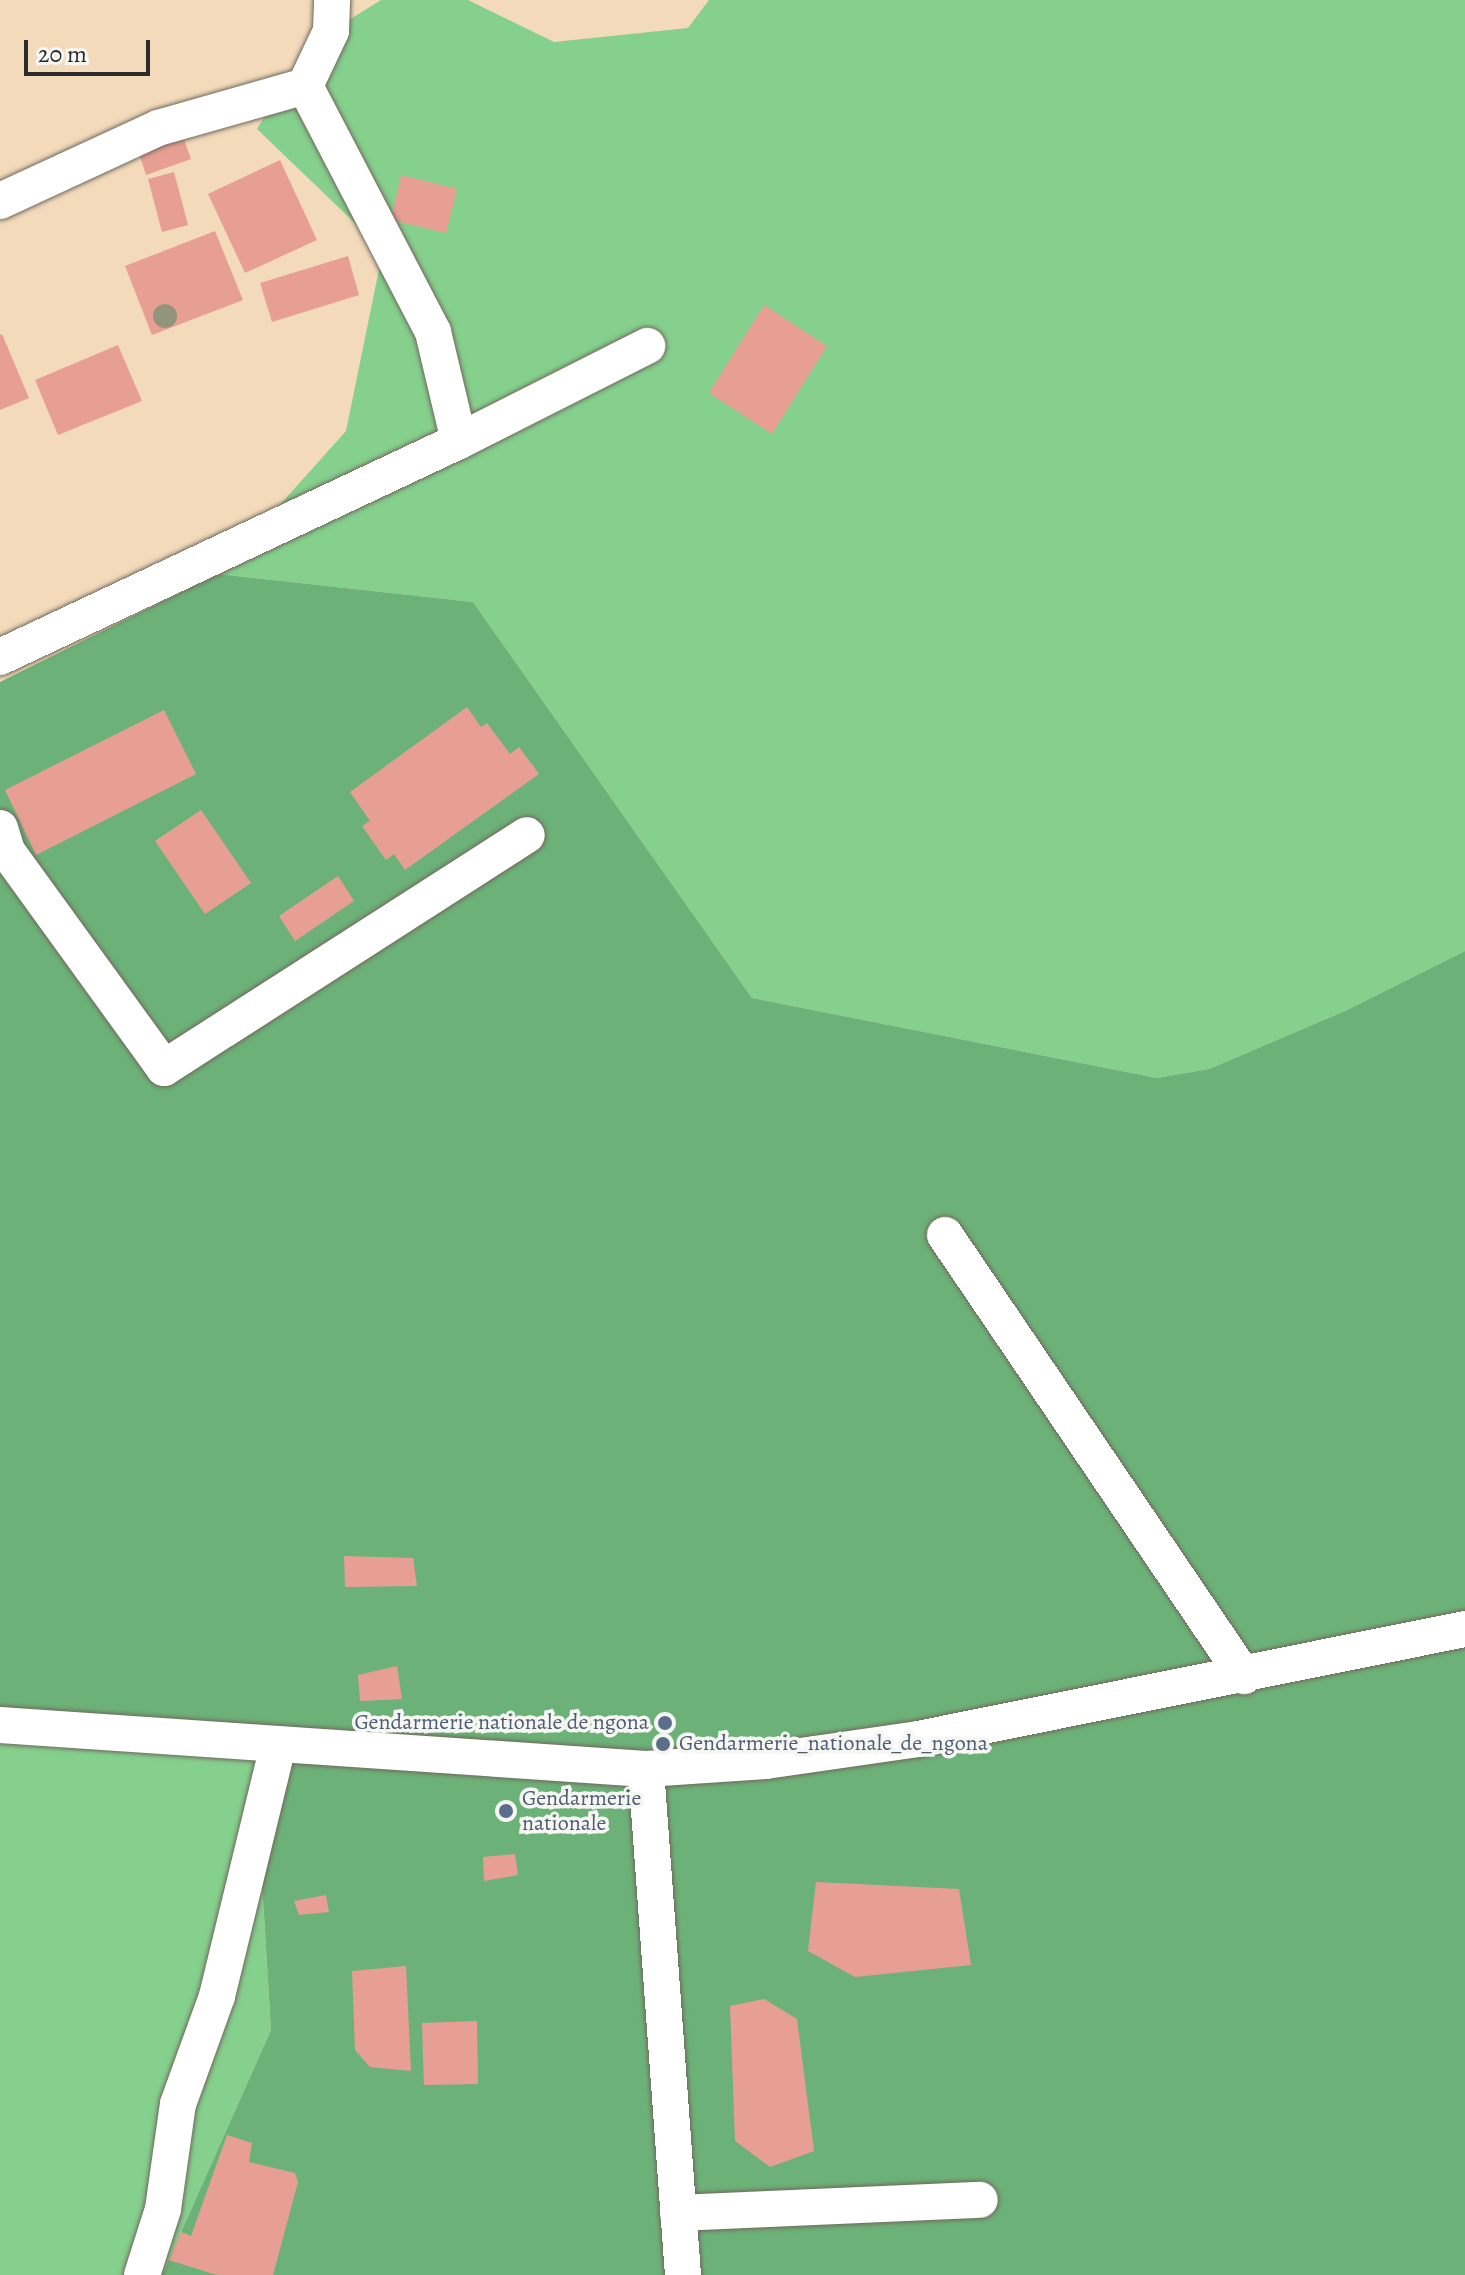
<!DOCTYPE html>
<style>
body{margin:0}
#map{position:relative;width:1465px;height:2275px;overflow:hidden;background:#f2daba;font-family:Alegreya,serif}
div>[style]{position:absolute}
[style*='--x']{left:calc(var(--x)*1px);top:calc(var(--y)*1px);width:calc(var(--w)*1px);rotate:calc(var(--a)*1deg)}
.green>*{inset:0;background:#85d08d}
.forest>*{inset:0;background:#6cb278}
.building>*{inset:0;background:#e89f93}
.roads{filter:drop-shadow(0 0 2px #71685d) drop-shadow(0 0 2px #71685d)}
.minor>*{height:36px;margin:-18px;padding:0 18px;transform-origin:18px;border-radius:18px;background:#fff}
.trees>*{width:24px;height:24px;margin:-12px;border-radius:50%;background:#93957b}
.dots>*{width:22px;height:22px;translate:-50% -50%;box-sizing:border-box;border:4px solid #f6f6f2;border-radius:50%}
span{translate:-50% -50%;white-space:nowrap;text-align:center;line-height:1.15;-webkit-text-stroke:7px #f6f6f2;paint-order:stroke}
.service-label{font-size:22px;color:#4e5e75}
.right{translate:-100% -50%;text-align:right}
.left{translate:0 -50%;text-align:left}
.scale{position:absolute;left:24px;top:40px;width:126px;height:36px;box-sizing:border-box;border:4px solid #2b2b2b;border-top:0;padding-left:10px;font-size:24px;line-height:28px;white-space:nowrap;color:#2b2b2b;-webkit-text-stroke:6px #f6f6f2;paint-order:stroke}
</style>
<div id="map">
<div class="green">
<i style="clip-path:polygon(381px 0,468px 0,554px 42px,688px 28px,709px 0,1465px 0,1465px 951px,1345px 1011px,1209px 1069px,1157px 1078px,752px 998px,473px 602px,218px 574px,346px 431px,383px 250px,257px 129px,307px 46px)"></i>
<i style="clip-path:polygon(0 1732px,263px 1750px,263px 1898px,271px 2030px,162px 2275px,0 2275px)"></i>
</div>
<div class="forest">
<i style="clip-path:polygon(218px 574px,473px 602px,752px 998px,1157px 1078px,1209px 1069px,1345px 1011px,1465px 951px,1465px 2275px,162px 2275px,271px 2030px,263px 1898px,263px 1751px,0 1732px,0 682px)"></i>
</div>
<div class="building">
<i style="clip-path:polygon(181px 131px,191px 159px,146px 175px,137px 147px)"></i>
<i style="clip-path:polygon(280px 160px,317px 240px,245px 273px,208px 194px)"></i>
<i style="clip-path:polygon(174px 172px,188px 225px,162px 232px,148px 179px)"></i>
<i style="clip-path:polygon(401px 175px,457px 189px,446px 233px,391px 220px)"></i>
<i style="clip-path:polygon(215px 231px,243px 300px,152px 335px,125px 266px)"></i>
<i style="clip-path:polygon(348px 256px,359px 295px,272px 322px,260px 283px)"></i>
<i style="clip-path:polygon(764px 305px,827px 346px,772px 434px,709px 393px)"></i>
<i style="clip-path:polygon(2px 334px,29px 398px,0 410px,0 335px)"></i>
<i style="clip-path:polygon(118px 345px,142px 401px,58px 435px,35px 380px)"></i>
<i style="clip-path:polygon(467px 707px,481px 727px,487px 723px,510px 754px,519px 747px,539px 774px,405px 870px,394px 854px,386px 860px,362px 826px,370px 821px,350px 792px)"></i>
<i style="clip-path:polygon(164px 710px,196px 774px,36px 855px,5px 790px)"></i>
<i style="clip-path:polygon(201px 810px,251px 883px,205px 914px,155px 841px)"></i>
<i style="clip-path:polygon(338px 876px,354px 901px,295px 941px,279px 916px)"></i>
<i style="clip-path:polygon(344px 1556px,413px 1558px,417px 1586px,345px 1587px)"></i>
<i style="clip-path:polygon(397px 1666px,402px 1699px,360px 1701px,358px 1675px)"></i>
<i style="clip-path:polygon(515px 1854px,518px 1875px,484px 1881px,483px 1857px)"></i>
<i style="clip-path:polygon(816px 1882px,959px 1889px,971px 1965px,855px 1977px,808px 1951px)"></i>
<i style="clip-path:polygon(326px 1895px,329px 1912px,299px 1915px,294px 1901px)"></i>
<i style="clip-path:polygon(406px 1966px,411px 2071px,370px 2067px,355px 2050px,352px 1971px)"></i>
<i style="clip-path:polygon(764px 1999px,797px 2019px,814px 2151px,770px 2167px,735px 2141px,730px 2006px)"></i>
<i style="clip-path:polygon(477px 2021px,478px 2084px,424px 2085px,422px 2023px)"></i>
<i style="clip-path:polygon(227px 2135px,252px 2143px,249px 2162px,295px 2173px,298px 2182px,273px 2275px,217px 2275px,169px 2260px,181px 2232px,191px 2236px)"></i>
</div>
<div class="roads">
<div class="minor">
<i style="--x:305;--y:86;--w:277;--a:62.5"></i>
<i style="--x:433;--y:332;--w:112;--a:76.6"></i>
<i style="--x:0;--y:201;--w:174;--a:-24.8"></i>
<i style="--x:158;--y:128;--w:153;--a:-15.9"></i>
<i style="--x:305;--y:86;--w:61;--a:-64.7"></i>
<i style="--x:331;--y:31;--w:31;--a:-88"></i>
<i style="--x:0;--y:657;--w:507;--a:-25.2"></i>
<i style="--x:459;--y:441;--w:211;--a:-26.8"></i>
<i style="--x:0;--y:828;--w:24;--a:73"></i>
<i style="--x:7;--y:851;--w:268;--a:54.1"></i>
<i style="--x:164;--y:1068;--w:431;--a:-32.7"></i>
<i style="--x:945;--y:1235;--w:533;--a:55.86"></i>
<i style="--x:0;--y:1725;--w:647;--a:3.9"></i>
<i style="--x:646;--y:1769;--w:120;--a:-3.8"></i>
<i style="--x:766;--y:1761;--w:154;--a:-8.2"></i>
<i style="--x:918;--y:1739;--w:558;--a:-11.37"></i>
<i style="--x:646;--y:1769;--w:507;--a:85.82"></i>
<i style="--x:678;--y:2213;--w:302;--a:-2.5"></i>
<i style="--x:142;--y:2275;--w:69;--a:-72.3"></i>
<i style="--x:163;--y:2209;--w:106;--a:-81.9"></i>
<i style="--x:178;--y:2104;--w:115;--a:-70.1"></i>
<i style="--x:217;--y:1996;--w:258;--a:-76.3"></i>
</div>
</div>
<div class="trees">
<i style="left:165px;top:316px"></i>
</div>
<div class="dots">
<i style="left:665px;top:1723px;background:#5c6f8a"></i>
<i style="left:663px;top:1744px;background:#5c6f8a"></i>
<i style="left:506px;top:1811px;background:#5c6f8a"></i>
</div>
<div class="service-label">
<span class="right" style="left:649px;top:1723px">Gendarmerie nationale de ngona</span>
<span class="left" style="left:679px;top:1744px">Gendarmerie_nationale_de_ngona</span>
<span class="left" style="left:522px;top:1811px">Gendarmerie<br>nationale</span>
</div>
<div class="scale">20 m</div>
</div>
